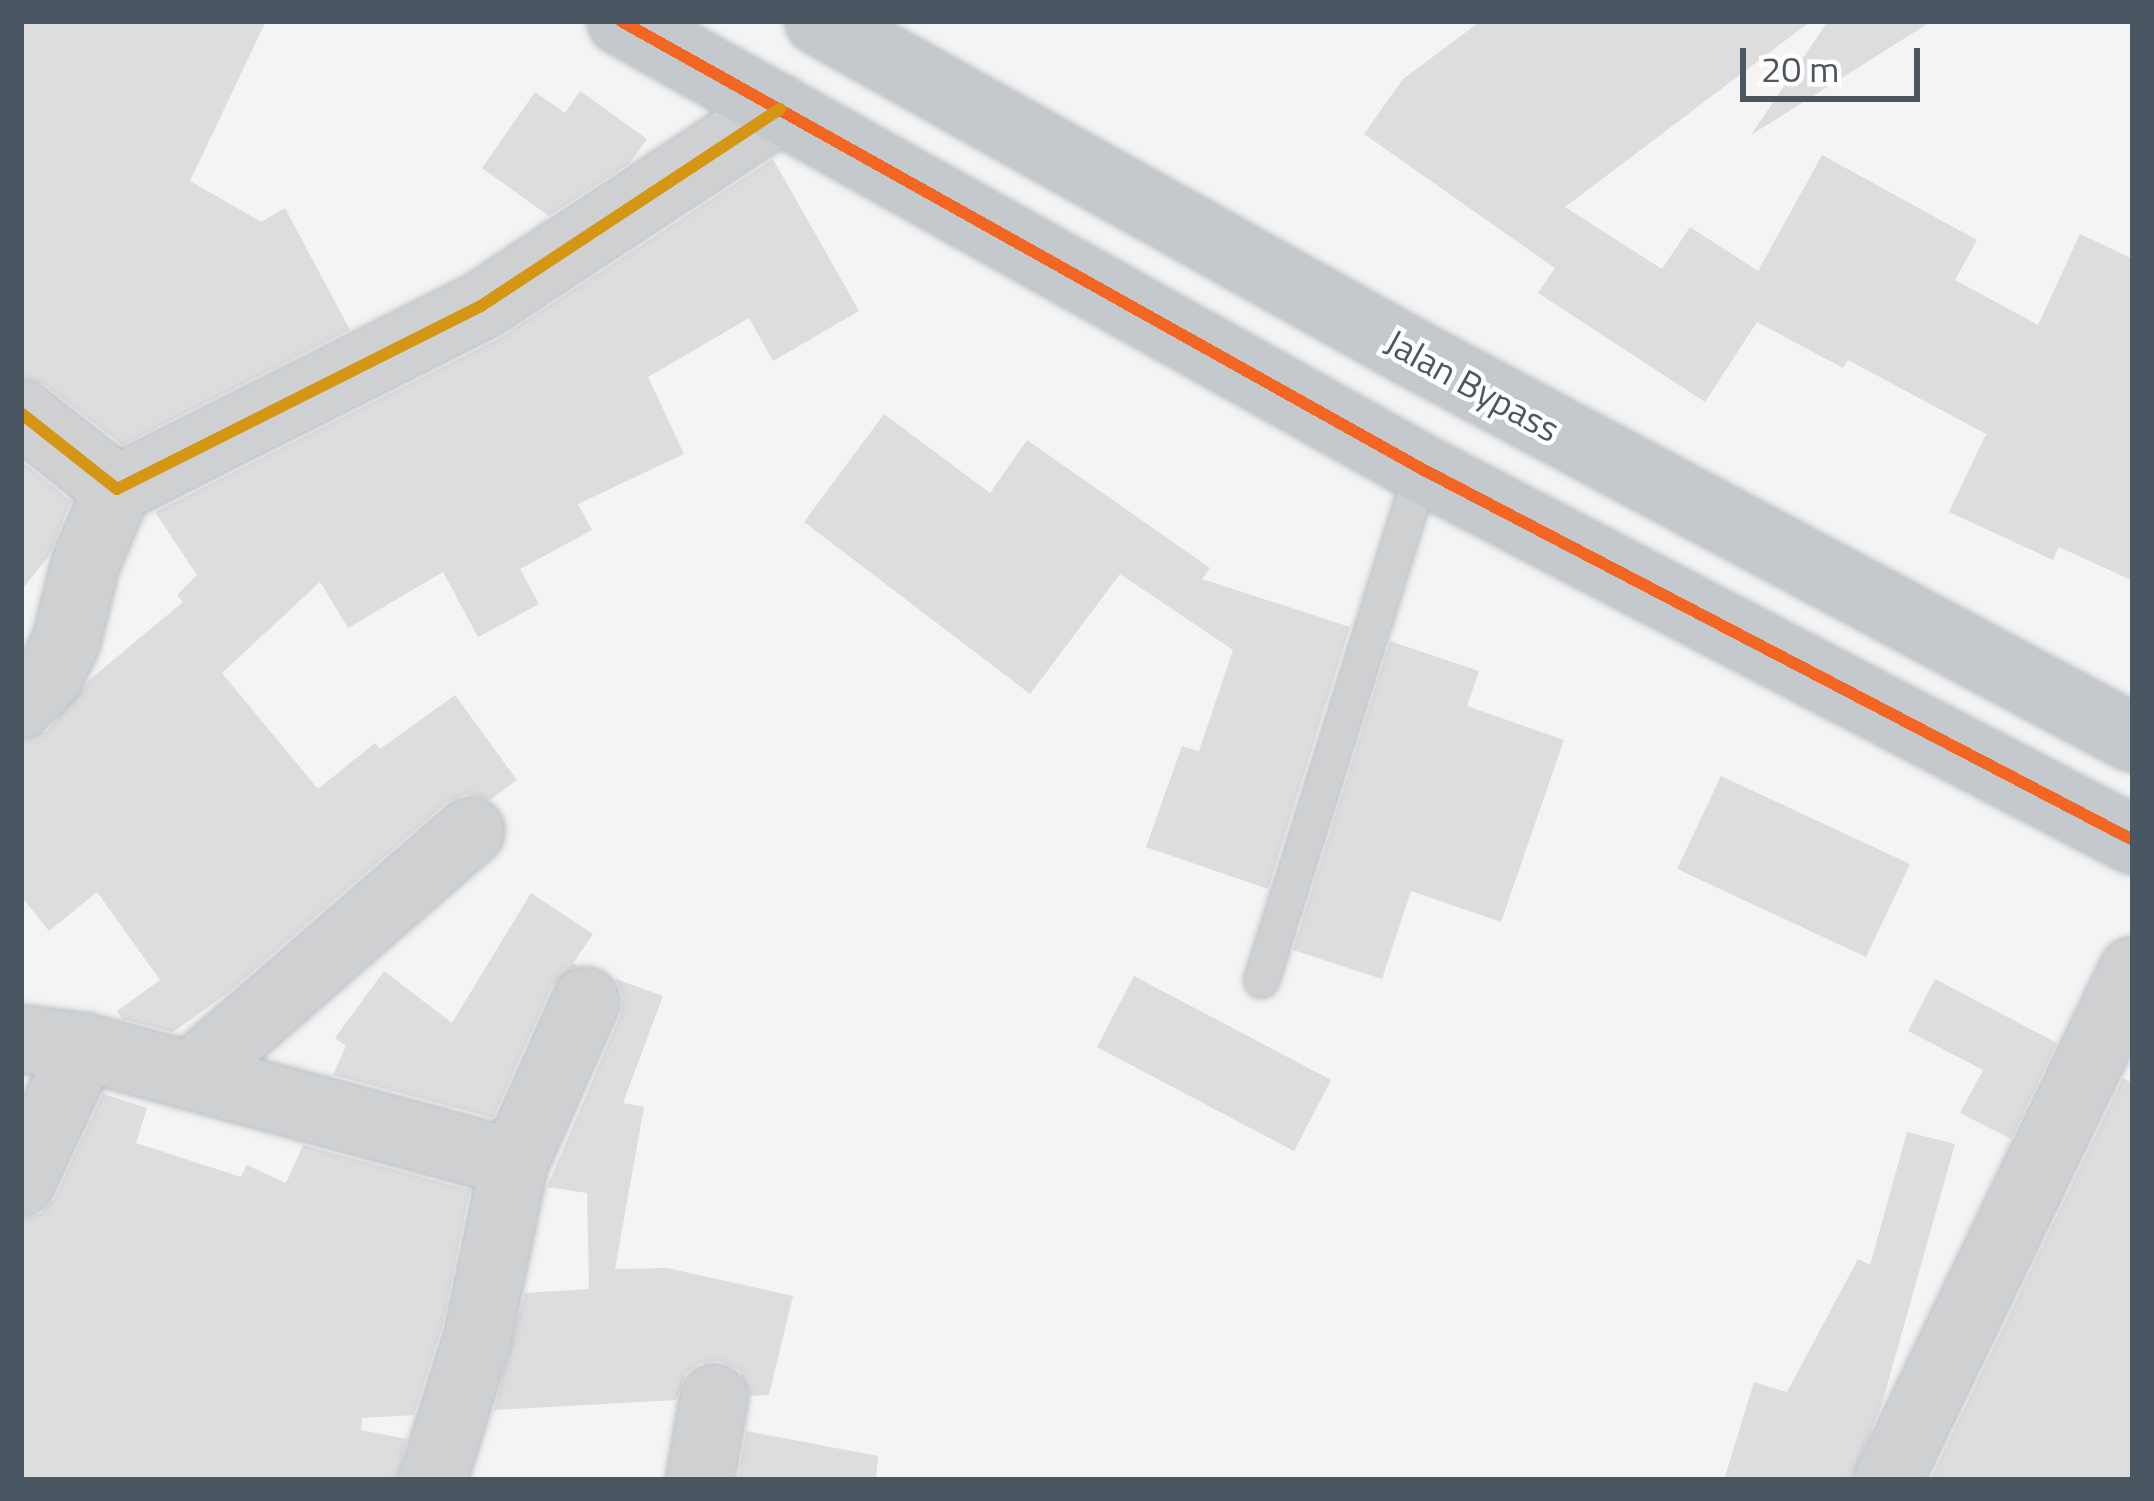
<!DOCTYPE html>
<style>
body{margin:0}
#map{position:relative;width:2154px;height:1501px;overflow:hidden;background:#f4f4f4;font-family:"Titillium Web",sans-serif}
div>[style]{position:absolute}
[style*='--x']{left:calc(var(--x)*1px);top:calc(var(--y)*1px);width:calc(var(--w)*1px);rotate:calc(var(--a)*1deg)}
.building>*{inset:0;background:#ddddde}
.roads{filter:drop-shadow(0 0 3px #b9bec3) drop-shadow(0 0 3px #b9bec3)}
.service>*{height:33px;margin:-16.5px;padding:0 16.5px;transform-origin:16.5px;border-radius:16.5px;background:#ced0d2}
.minor>*{height:66px;margin:-33px;padding:0 33px;transform-origin:33px;border-radius:33px;background:#ced0d2}
.trunk>*{height:66px;margin:-33px;padding:0 33px;transform-origin:33px;border-radius:33px;background:#c4c9cd}
.bus-1>*{height:12px;margin:-6px;padding:0 6px;transform-origin:6px;border-radius:6px;background:#f26522}
.bus-2>*{height:12px;margin:-6px;padding:0 6px;transform-origin:6px;border-radius:6px;background:#d49613}
span{translate:-50% -50%;white-space:nowrap;text-align:center;line-height:1.15;-webkit-text-stroke:9px #fff;paint-order:stroke}
.street-label{font-size:36px;color:#4a5661}
.frame{position:absolute;inset:0;border:24px solid #4a5661;pointer-events:none}
.scale{position:absolute;left:1740px;top:48px;width:180px;height:54px;box-sizing:border-box;border:6px solid #4a5661;border-top:0;padding-left:15px;font-size:36px;line-height:42px;white-space:nowrap;color:#4a5661;-webkit-text-stroke:9px #fff;paint-order:stroke}
</style>
<div id="map">
<div class="building">
<i style="clip-path:polygon(21px 21px,266px 21px,190px 181px,261px 222px,285px 208px,350px 330px,122px 445px,45px 385px,21px 377px)"></i>
<i style="clip-path:polygon(1481px 21px,1811px 21px,1565px 207px,1662px 269px,1690px 227px,1758px 271px,1822px 155px,1977px 240px,1955px 280px,2038px 325px,2080px 234px,2133px 259px,2133px 581px,2059px 547px,2053px 560px,1949px 512px,1986px 434px,1848px 360px,1843px 368px,1757px 322px,1705px 402px,1538px 293px,1555px 268px,1364px 134px,1403px 79px)"></i>
<i style="clip-path:polygon(1828px 21px,1932px 21px,1751px 135px)"></i>
<i style="clip-path:polygon(580px 91px,647px 139px,629px 164px,549px 216px,482px 168px,535px 92px,565px 113px)"></i>
<i style="clip-path:polygon(773px 159px,859px 311px,773px 361px,749px 318px,648px 377px,684px 454px,578px 504px,592px 530px,520px 569px,539px 604px,478px 637px,443px 572px,348px 628px,320px 582px,222px 673px,318px 789px,375px 743px,380px 749px,455px 695px,517px 780px,490px 800px,465px 794px,446px 803px,229px 992px,173px 1032px,122px 1019px,117px 1011px,160px 980px,97px 892px,49px 931px,21px 896px,21px 740px,47px 731px,88px 681px,183px 602px,177px 595px,197px 575px,155px 512px,498px 339px)"></i>
<i style="clip-path:polygon(884px 414px,990px 493px,1027px 440px,1210px 568px,1202px 579px,1350px 627px,1268px 889px,1146px 847px,1182px 746px,1199px 751px,1233px 650px,1120px 574px,1030px 694px,804px 522px)"></i>
<i style="clip-path:polygon(21px 461px,71px 501px,49px 556px,21px 591px)"></i>
<i style="clip-path:polygon(1390px 641px,1479px 671px,1467px 706px,1564px 740px,1501px 922px,1411px 891px,1382px 979px,1293px 950px)"></i>
<i style="clip-path:polygon(1721px 776px,1910px 864px,1866px 957px,1677px 869px)"></i>
<i style="clip-path:polygon(531px 893px,593px 934px,573px 963px,578px 965px,552px 986px,493px 1118px,333px 1075px,346px 1046px,335px 1038px,384px 971px,452px 1023px)"></i>
<i style="clip-path:polygon(1134px 976px,1331px 1080px,1294px 1151px,1097px 1047px)"></i>
<i style="clip-path:polygon(616px 979px,663px 996px,623px 1103px,644px 1107px,615px 1269px,667px 1268px,793px 1296px,769px 1395px,750px 1396px,739px 1370px,719px 1361px,700px 1363px,686px 1373px,676px 1400px,494px 1410px,525px 1293px,589px 1289px,587px 1193px,547px 1187px,620px 1016px,623px 996px)"></i>
<i style="clip-path:polygon(1935px 979px,2057px 1043px,2011px 1139px,1960px 1113px,1983px 1070px,1908px 1031px)"></i>
<i style="clip-path:polygon(2123px 1078px,2133px 1083px,2133px 1480px,1930px 1480px)"></i>
<i style="clip-path:polygon(103px 1094px,147px 1108px,136px 1143px,241px 1177px,247px 1165px,286px 1183px,303px 1145px,470px 1190px,442px 1327px,414px 1415px,362px 1418px,361px 1430px,407px 1439px,397px 1480px,21px 1480px,21px 1219px,41px 1213px,54px 1199px)"></i>
<i style="clip-path:polygon(1907px 1132px,1955px 1144px,1881px 1407px,1851px 1480px,1724px 1480px,1754px 1382px,1787px 1392px,1858px 1259px,1870px 1265px)"></i>
<i style="clip-path:polygon(746px 1431px,878px 1456px,876px 1480px,738px 1480px)"></i>
</div>
<div class="roads">
<div class="service">
<i style="--x:1261;--y:980;--w:536;--a:-72.51"></i>
</div>
<div class="minor">
<i style="--x:22;--y:414;--w:121;--a:38.3"></i>
<i style="--x:117;--y:489;--w:407;--a:-26.7"></i>
<i style="--x:481;--y:306;--w:358;--a:-33.4"></i>
<i style="--x:21;--y:704;--w:37;--a:-44"></i>
<i style="--x:48;--y:678;--w:40;--a:-63.4"></i>
<i style="--x:66;--y:642;--w:82;--a:-76"></i>
<i style="--x:86;--y:562;--w:79;--a:-67"></i>
<i style="--x:21;--y:1039;--w:64;--a:7.2"></i>
<i style="--x:191;--y:1075;--w:371;--a:-41.1"></i>
<i style="--x:514;--y:1163;--w:177;--a:-66"></i>
<i style="--x:21;--y:1182;--w:149;--a:-65"></i>
<i style="--x:84;--y:1047;--w:445;--a:15.1"></i>
<i style="--x:514;--y:1163;--w:177;--a:101.8"></i>
<i style="--x:478;--y:1336;--w:151;--a:107.4"></i>
<i style="--x:700;--y:1480;--w:83;--a:-80.3"></i>
<i style="--x:1888;--y:1480;--w:565;--a:-64.3"></i>
</div>
<div class="trunk">
<i style="--x:621;--y:21;--w:918;--a:29.22"></i>
<i style="--x:1422;--y:469;--w:802;--a:27.56"></i>
<i style="--x:819;--y:21;--w:676;--a:29.22"></i>
<i style="--x:1409;--y:351;--w:821;--a:28.13"></i>
</div>
</div>
<div class="bus-1">
<i style="--x:621;--y:21;--w:918;--a:29.22"></i>
<i style="--x:1422;--y:469;--w:802;--a:27.56"></i>
</div>
<div class="bus-2">
<i style="--x:22;--y:414;--w:121;--a:38.3"></i>
<i style="--x:117;--y:489;--w:407;--a:-26.7"></i>
<i style="--x:481;--y:306;--w:358;--a:-33.4"></i>
</div>
<div class="street-label">
<span style="left:1473px;top:385px;rotate:29deg">Jalan Bypass</span>
</div>
<div class="frame"></div>
<div class="scale">20 m</div>
</div>
